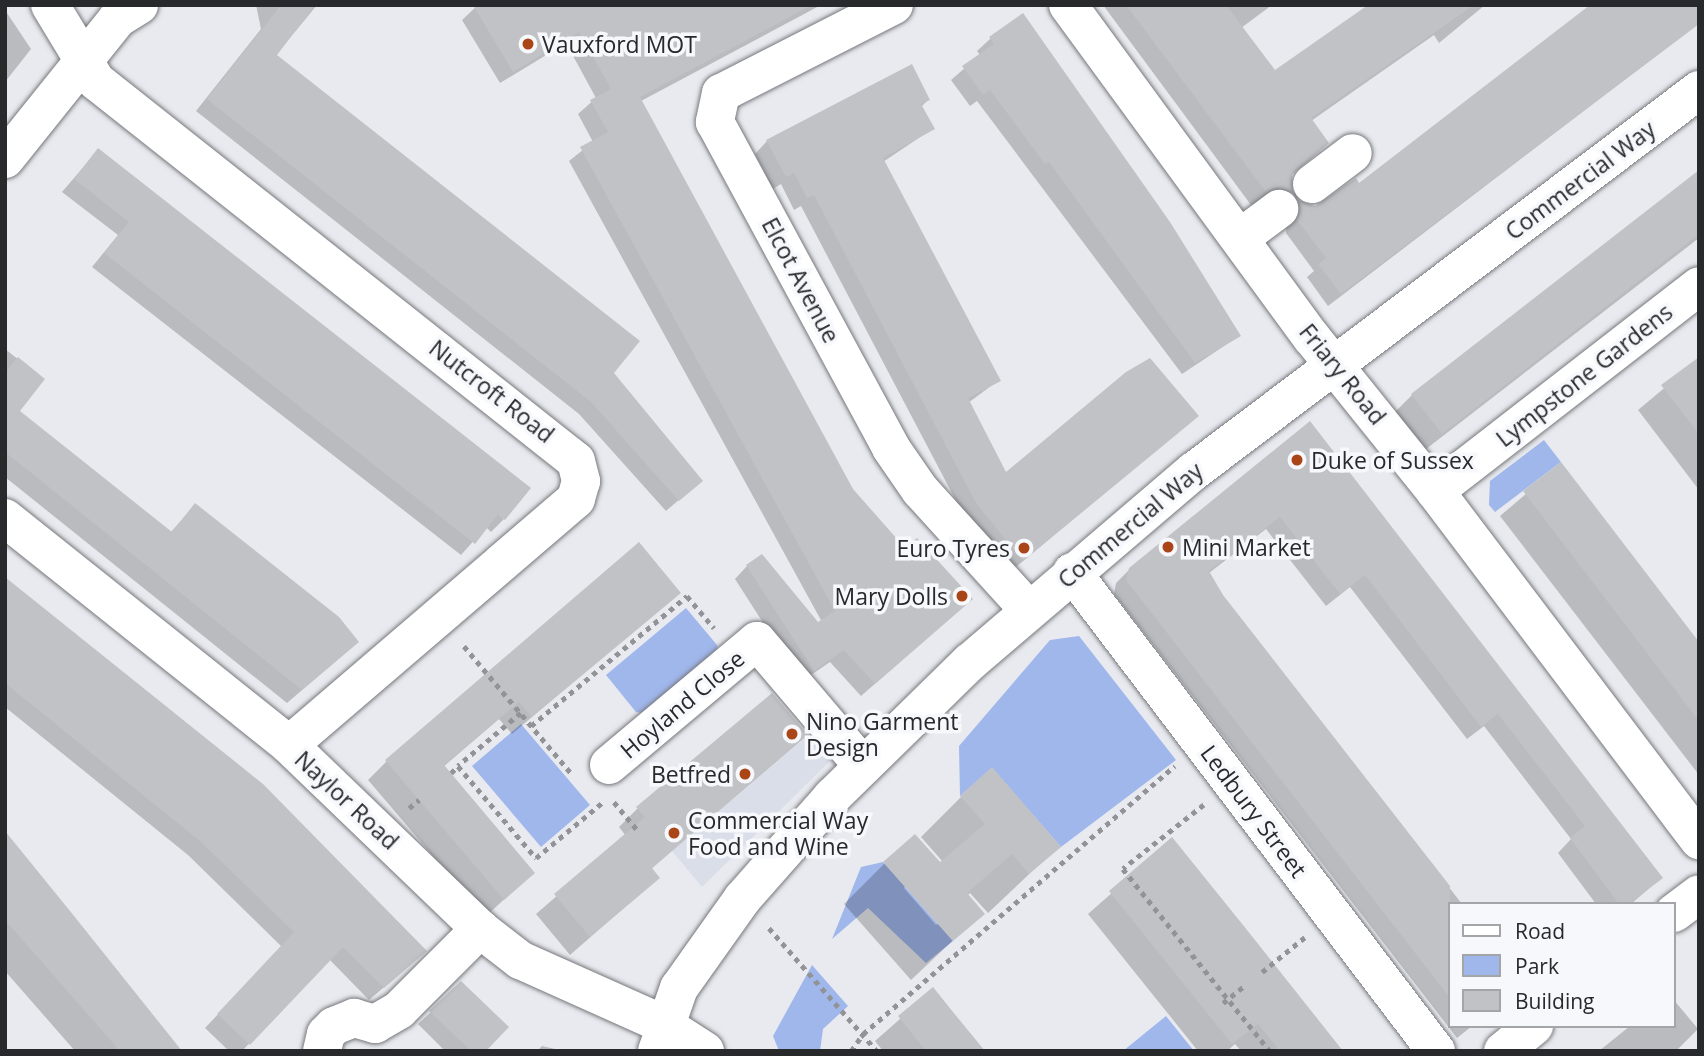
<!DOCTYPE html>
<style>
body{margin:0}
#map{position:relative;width:1704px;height:1056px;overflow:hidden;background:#e8eaef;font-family:"Open Sans",sans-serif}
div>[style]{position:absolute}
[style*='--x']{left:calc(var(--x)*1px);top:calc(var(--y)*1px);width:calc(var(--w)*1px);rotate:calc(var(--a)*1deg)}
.built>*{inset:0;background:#d9dee9}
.green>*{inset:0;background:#a0b7ec}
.shadow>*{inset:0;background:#0003}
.building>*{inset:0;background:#c0c2c6}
.path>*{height:4.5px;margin-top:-2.25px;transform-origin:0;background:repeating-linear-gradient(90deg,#929397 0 5px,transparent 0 10px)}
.roads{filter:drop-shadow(0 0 2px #77787c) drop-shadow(0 0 2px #77787c)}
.minor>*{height:38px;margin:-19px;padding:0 19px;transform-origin:19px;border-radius:19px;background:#fff}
.dots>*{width:19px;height:19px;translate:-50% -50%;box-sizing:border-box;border:4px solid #f6f8fc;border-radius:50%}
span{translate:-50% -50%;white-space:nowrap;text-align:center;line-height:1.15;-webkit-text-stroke:7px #f6f8fc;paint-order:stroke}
.poi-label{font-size:23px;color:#28292a}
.left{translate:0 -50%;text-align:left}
.right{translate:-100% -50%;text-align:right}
.street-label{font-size:23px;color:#28292a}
.frame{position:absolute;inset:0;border:7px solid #28292a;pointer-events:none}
.legend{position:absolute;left:1448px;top:902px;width:228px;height:126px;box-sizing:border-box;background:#f6f8fc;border:2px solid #a4a5a8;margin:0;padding:9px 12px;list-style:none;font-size:21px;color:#28292a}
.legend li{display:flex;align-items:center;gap:14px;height:35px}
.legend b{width:35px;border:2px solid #a4a5a8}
</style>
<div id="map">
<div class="built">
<i style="clip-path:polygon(809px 735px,831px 760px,702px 887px,672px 851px)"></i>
</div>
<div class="green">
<i style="clip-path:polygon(1544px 440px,1561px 462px,1495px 512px,1489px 505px,1490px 481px)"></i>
<i style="clip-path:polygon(686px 608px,717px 645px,719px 655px,647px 714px,636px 712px,606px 675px)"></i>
<i style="clip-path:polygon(1079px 636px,1176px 760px,1061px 847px,992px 768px,960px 796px,959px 746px,1050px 640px)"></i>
<i style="clip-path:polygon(521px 724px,590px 805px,541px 847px,472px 766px)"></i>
<i style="clip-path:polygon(883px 862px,953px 941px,926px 963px,868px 908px,832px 939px,861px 867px)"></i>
<i style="clip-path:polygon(812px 965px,848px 1006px,823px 1029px,820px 1051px,779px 1051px,773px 1036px)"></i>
<i style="clip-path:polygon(1166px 1016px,1194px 1051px,1123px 1051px)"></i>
</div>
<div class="shadow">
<i style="clip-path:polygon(256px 5px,317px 5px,275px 56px,688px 492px,666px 511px,579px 414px,196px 111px,261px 29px)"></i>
<i style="clip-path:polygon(478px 5px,821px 5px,641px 101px,851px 490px,958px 611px,861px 696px,830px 662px,801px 682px,735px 579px,747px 566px,817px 625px,822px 622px,569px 161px,593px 142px,578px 114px,596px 98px,566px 43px,500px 83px,462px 20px)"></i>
<i style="clip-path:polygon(1103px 5px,1272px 5px,1241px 28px,1275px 73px,1372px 5px,1485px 5px,1439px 43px,1434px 35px,1311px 121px,1327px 143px,1290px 176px,1291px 192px,1277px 206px,1262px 201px,1251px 205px)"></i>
<i style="clip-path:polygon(5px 10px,31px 49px,5px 82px)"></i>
<i style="clip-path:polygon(1023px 16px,1239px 336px,1182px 374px,977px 101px,970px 106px,951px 80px,980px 55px,977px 51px,990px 39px)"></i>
<i style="clip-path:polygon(1699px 23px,1328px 306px,1307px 277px,1314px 271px,1286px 233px,1287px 215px,1299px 202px,1316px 207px)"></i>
<i style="clip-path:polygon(928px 100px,921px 107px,932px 129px,883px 162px,999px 380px,968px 403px,1006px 475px,1196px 416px,1010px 572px,964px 516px,801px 206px,794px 210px,781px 184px,773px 189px,755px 154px,767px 141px)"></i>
<i style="clip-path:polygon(98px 150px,504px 519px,491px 532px,486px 527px,461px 555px,92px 267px,118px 235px,62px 192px)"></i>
<i style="clip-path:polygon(1699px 173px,1699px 238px,1417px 456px,1388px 419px,1412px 395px)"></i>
<i style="clip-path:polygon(5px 349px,43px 379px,18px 411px,170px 533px,195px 505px,343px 655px,287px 703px,5px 477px)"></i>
<i style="clip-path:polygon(1699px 359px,1699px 490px,1638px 410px)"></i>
<i style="clip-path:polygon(1310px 423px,1661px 878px,1631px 904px,1596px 904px,1558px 853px,1571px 839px,1484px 726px,1467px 739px,1350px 587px,1326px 606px,1266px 529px,1209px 573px,1222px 596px,1462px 904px,1450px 904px,1450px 1026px,1472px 1026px,1457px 1038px,1114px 594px,1116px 583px,1130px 569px)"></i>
<i style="clip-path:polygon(1560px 465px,1699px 645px,1699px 775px,1500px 516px)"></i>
<i style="clip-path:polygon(5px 579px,411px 964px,369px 1000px,329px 959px,242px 1051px,229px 1051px,205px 1028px,282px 947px,188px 855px,5px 707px)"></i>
<i style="clip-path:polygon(678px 592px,512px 734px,499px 719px,443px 767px,533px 873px,485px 917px,368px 780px,387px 761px)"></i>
<i style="clip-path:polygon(772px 695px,806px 735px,651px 869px,658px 878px,570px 955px,536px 914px,626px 836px,619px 827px,637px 809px)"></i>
<i style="clip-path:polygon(evenodd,961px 797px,1059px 846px,988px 913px,970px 893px,967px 896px,982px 913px,911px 980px,844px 904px,885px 863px,943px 862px,921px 837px,961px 797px,906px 885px,939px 923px,936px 925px,904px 888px,906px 885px)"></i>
<i style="clip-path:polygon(5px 834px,179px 1051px,75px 1051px,5px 971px)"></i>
<i style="clip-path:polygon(1172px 840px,1341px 1051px,1241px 1051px,1235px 1044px,1227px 1051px,1198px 1051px,1088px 914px)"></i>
<i style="clip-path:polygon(933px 990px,982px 1051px,883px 1051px,875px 1041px)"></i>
<i style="clip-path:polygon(1674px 1000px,1698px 1029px,1676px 1051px,1599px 1051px,1630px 1026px,1674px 1026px)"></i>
<i style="clip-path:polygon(431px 1012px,483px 1051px,445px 1051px,418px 1024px)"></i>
<i style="clip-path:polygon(542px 1046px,564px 1051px,537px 1051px)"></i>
</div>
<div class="building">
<i style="clip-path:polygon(281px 5px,315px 5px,277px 55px,640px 341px,614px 373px,703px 481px,679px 501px,591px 402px,207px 99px)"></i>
<i style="clip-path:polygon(473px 5px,812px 5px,640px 97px,853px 489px,905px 548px,917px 538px,973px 599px,875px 684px,844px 650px,814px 671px,746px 565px,762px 554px,818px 622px,835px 611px,580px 147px,608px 132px,590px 100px,611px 89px,579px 32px,513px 72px)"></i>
<i style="clip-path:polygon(1126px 5px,1226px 5px,1275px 70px,1368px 5px,1474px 5px,1311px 118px,1329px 143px,1292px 175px,1293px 193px,1277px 187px,1266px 192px)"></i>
<i style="clip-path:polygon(1590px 5px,1699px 5px,1699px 24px,1341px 294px,1318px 264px,1326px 258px,1297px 220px,1298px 200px,1315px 206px,1356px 178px,1359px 183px)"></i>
<i style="clip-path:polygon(1023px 13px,1170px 222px,1241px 336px,1195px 363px,1049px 162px,1045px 164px,990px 90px,983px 95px,962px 66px,994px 44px,989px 37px)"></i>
<i style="clip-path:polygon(912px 64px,930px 100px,921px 104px,935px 129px,883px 158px,1001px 381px,968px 398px,1006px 472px,1126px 372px,1150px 358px,1199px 416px,1023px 561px,976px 503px,814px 195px,807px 198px,794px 173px,786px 177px,766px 140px)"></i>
<i style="clip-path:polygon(98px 148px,531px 488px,505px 520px,498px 514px,475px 544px,104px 253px,129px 222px,74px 179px)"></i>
<i style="clip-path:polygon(1699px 170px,1699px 234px,1442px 434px,1411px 394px)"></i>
<i style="clip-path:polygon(18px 357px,45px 379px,20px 411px,172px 532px,195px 503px,339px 617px,359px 642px,302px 690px,5px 452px,5px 373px)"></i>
<i style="clip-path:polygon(1699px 357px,1699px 434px,1661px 385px)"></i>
<i style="clip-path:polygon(1310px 421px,1663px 878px,1629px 904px,1619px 904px,1570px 838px,1585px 826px,1498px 714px,1481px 727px,1365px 575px,1340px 594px,1280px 517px,1209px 571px,1223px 595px,1450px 886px,1450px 998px,1126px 580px,1129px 568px)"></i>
<i style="clip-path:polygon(1561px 462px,1699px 642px,1699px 721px,1523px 491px)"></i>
<i style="clip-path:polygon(639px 542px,681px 593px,532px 717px,519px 702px,444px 765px,535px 873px,504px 900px,385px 760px)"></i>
<i style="clip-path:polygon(5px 577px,263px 784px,427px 951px,384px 988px,343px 947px,250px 1045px,217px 1014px,294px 932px,201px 842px,5px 683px)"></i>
<i style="clip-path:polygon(772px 693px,808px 735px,652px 868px,660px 878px,590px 937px,554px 894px,645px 817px,636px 807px)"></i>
<i style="clip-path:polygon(992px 767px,1061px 847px,1029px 874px,1012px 854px,967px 893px,985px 914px,953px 941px,883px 862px,915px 834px,940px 862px,985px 824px,960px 796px)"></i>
<i style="clip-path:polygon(5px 831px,70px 911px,182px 1051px,120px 1051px,5px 920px)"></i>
<i style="clip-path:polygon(1172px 837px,1247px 930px,1343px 1051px,1280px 1051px,1258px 1024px,1232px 1044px,1109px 891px)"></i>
<i style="clip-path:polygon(461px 981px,509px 1027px,486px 1051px,471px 1051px,429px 1011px)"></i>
<i style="clip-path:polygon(933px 987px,953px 1012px,985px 1051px,926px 1051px,917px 1040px,898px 1016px)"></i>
</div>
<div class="path">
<i style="--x:464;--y:646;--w:166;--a:49.9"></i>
<i style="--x:521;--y:713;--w:82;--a:139.9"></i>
<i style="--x:458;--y:766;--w:121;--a:49.7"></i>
<i style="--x:536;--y:858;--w:87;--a:-39.9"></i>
<i style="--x:531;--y:726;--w:203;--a:-39.8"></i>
<i style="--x:687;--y:596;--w:42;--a:49.8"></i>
<i style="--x:451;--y:773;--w:10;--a:-45"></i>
<i style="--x:614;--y:802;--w:38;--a:50"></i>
<i style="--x:1204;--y:805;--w:103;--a:141.7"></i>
<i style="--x:1123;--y:869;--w:234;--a:51.1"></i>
<i style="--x:409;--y:808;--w:13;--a:-39"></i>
<i style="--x:769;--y:928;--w:164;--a:48.7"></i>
<i style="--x:1262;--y:972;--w:55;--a:-39.1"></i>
<i style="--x:1223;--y:1003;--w:26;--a:-39"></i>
<i style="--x:851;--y:1051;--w:21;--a:-55"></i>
<i style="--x:863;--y:1034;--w:411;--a:-40.7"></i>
</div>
<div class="roads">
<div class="minor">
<i style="--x:50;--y:5;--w:89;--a:58.8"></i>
<i style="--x:96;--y:81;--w:612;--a:38.37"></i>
<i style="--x:576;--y:461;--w:21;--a:76"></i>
<i style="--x:581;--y:481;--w:19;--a:106"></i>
<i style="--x:576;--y:499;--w:378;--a:139.4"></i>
<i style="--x:894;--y:5;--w:194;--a:153"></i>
<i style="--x:721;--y:93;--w:30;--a:102"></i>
<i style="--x:715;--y:122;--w:370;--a:61.6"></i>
<i style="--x:891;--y:448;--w:51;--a:55.4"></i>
<i style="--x:920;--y:490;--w:162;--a:47.8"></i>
<i style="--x:1068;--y:5;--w:413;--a:53.8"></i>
<i style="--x:1312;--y:338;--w:196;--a:51.2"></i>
<i style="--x:1435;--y:491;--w:438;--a:52.9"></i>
<i style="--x:5;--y:159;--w:179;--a:-51.3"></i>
<i style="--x:117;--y:19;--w:26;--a:-32"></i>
<i style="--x:1312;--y:184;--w:51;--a:-37.1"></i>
<i style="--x:1240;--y:238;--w:49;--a:-36.6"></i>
<i style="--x:1435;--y:491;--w:334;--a:-37.8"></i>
<i style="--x:5;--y:518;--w:364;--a:38.6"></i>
<i style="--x:289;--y:745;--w:265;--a:43.9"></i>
<i style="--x:480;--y:929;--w:51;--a:37.8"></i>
<i style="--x:520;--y:960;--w:157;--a:24.1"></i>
<i style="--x:663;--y:1024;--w:50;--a:32.7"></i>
<i style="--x:1072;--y:572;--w:602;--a:52.77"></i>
<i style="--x:609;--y:765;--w:193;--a:-40"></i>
<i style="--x:757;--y:641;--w:164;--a:49.7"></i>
<i style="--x:1674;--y:913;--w:31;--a:-37"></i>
<i style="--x:322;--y:1051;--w:17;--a:-77"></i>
<i style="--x:326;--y:1034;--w:11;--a:-45"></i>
<i style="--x:334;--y:1026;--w:22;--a:-22"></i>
<i style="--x:354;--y:1018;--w:22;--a:16"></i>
<i style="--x:375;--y:1024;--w:28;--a:-30"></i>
<i style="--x:399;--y:1010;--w:115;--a:-45"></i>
<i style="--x:657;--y:1051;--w:67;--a:-70.8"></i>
<i style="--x:679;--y:988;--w:110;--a:-54.6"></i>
<i style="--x:743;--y:898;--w:135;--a:-48.6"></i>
<i style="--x:832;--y:797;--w:193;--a:-44.4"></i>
<i style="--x:970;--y:662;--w:294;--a:-40.5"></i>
<i style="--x:1194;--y:471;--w:633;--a:-37.03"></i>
<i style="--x:1503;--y:1051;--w:40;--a:-39"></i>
</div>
</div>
<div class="dots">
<i style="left:528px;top:44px;background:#aa4518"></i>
<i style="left:1297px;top:460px;background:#aa4518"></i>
<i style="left:1168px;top:547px;background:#aa4518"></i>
<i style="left:1024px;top:548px;background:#aa4518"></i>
<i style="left:962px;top:596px;background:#aa4518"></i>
<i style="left:792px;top:734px;background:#aa4518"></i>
<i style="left:745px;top:774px;background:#aa4518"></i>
<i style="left:674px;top:833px;background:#aa4518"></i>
</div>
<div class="poi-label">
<span class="left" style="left:542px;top:44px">Vauxford MOT</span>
<span class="left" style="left:1311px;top:460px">Duke of Sussex</span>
<span class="left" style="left:1182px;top:547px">Mini Market</span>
<span class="right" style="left:1010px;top:548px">Euro Tyres</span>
<span class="right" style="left:948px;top:596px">Mary Dolls</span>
<span class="left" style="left:806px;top:734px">Nino Garment<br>Design</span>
<span class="right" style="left:731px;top:774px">Betfred</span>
<span class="left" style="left:688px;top:833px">Commercial Way<br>Food and Wine</span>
</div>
<div class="street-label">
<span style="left:1580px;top:180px;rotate:-37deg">Commercial Way</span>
<span style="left:801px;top:280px;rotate:62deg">Elcot Avenue</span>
<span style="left:1343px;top:374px;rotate:51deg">Friary Road</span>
<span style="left:1584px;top:375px;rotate:-38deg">Lympstone Gardens</span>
<span style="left:492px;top:391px;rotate:38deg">Nutcroft Road</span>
<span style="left:1130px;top:525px;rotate:-40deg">Commercial Way</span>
<span style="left:682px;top:704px;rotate:-40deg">Hoyland Close</span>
<span style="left:347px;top:800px;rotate:43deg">Naylor Road</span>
<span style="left:1254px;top:811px;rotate:53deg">Ledbury Street</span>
</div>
<div class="frame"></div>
<ul class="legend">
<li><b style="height:9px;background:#fff"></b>Road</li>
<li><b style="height:19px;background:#a0b7ec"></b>Park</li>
<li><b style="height:19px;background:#c0c2c6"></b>Building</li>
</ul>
</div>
